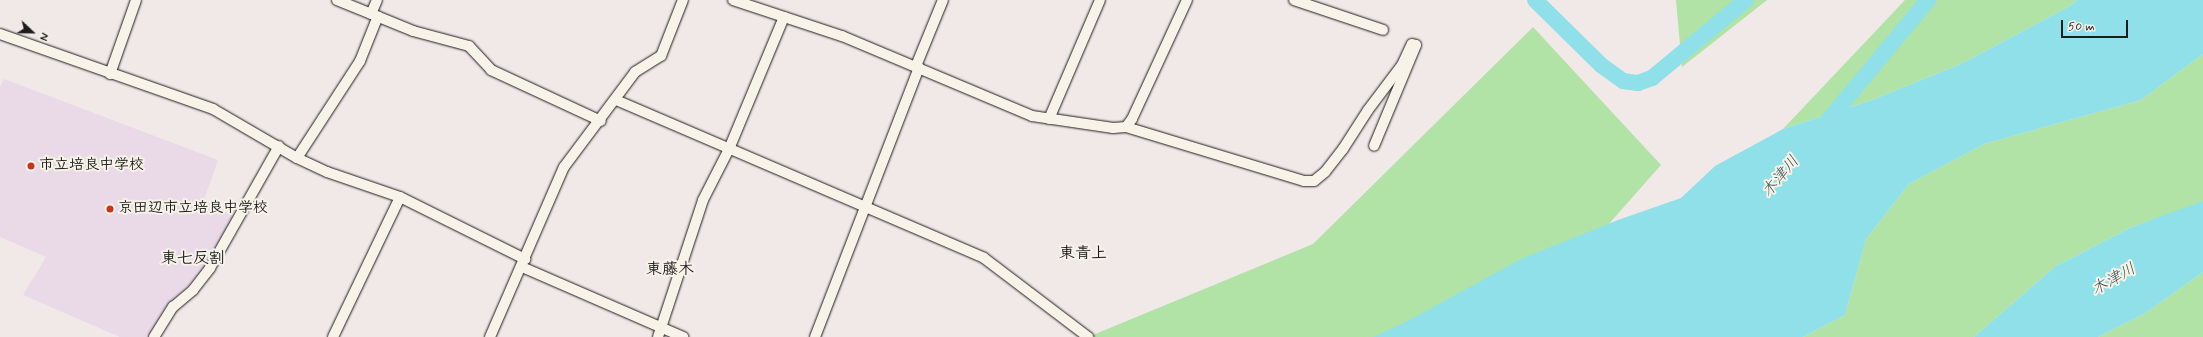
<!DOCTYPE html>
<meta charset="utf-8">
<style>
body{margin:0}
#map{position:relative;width:2203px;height:337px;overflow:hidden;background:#f1e8e8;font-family:Mynerve,"Klee One",sans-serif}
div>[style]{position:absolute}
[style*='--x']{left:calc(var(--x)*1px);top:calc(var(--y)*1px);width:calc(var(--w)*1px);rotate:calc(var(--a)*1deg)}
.built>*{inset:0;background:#eadae8}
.green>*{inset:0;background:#b0e3a5}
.water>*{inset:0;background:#8fe0e8}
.river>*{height:16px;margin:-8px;padding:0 8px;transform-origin:8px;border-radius:8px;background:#8fe0e8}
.roads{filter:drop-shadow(0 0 1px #1c1c1c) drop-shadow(0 0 1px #1c1c1c)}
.street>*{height:10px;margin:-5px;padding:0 5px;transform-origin:5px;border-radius:5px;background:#f7f3e8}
.dots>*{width:11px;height:11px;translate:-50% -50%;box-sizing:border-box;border:2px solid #f7f3e8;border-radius:50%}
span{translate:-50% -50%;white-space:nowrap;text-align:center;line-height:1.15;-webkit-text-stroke:4px #f7f3e8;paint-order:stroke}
.poi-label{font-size:15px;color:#1c1c1c;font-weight:700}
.left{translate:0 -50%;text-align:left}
.water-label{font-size:16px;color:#3e5759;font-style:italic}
.neighbourhood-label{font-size:16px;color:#1c1c1c;font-weight:700}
.north{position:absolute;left:12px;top:12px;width:40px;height:40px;-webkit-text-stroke:3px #f7f3e8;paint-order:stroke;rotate:112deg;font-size:11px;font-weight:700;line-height:16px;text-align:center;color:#1c1c1c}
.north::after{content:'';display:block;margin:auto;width:14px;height:18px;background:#1c1c1c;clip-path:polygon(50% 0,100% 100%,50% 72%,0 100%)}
.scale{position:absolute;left:2061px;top:20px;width:67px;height:18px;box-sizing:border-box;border:2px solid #1c1c1c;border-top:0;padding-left:5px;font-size:12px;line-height:14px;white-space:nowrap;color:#1c1c1c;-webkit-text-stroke:3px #f7f3e8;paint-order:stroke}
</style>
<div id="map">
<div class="built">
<i style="clip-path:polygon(4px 79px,218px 160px,204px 200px,237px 218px,206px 268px,166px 308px,149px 337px,120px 337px,23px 295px,46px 257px,0 237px,0 87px)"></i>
</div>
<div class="green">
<i style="clip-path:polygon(1676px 0,1767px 0,1682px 67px)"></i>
<i style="clip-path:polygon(1905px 0,2077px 0,2070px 6px,1961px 64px,1872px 100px,1783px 129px)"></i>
<i style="clip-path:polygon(1533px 27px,1661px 165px,1530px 313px,1449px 337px,1088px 337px,1313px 244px)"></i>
<i style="clip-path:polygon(2203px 54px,2203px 201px,2200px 204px,2132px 227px,2056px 266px,1974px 337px,1803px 337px,1845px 315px,1866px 239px,1909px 184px,1984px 144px,2141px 100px)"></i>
<i style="clip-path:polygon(2203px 272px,2203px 337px,2098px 337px,2144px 314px)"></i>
</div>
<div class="water">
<i style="clip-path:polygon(2077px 0,2203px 0,2203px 54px,2141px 100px,1984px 144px,1909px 184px,1866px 239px,1845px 315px,1803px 337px,1373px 337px,1406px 322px,1521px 259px,1618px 220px,1681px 198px,1715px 166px,1783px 129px,1872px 100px,1961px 64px,2070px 6px)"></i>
<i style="clip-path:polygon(2203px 201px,2203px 272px,2144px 314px,2098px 337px,1974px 337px,2056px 266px,2132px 227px)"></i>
</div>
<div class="river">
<i style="--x:1535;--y:0;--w:93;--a:44.6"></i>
<i style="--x:1601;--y:65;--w:27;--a:36"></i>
<i style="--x:1623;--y:81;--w:15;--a:8"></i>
<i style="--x:1638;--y:83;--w:15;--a:-20"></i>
<i style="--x:1652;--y:78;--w:122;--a:-39.7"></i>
<i style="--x:1821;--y:129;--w:168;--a:-50.3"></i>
</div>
<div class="roads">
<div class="street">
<i style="--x:337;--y:0;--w:82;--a:22.2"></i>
<i style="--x:413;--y:31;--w:58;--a:15"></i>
<i style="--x:469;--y:46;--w:33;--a:47"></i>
<i style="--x:491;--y:70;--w:121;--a:24.9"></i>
<i style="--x:733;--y:0;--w:115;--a:18.3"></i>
<i style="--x:842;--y:36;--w:206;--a:22.8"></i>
<i style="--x:1032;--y:116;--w:82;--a:8.4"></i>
<i style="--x:1113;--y:128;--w:13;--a:-4"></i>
<i style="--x:1126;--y:127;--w:10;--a:-53"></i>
<i style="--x:1132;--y:119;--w:131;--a:-65.2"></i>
<i style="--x:1294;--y:0;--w:94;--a:18.6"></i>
<i style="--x:371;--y:14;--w:15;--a:-67"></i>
<i style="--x:0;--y:34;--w:226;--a:19.4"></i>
<i style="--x:213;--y:109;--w:97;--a:30.3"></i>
<i style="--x:297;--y:158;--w:33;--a:25"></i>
<i style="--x:327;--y:172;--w:77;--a:18.9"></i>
<i style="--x:400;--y:197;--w:140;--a:26.4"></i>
<i style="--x:916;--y:66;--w:71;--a:-67.8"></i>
<i style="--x:110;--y:74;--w:78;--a:-70.6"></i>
<i style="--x:616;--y:100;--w:400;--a:23.2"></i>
<i style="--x:984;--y:258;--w:131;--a:37.2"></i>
<i style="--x:1049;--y:119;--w:129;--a:-66.8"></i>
<i style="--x:1126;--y:127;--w:186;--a:16.9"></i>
<i style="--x:1304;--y:181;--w:10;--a:0"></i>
<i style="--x:1314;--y:181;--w:14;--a:-39"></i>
<i style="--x:1325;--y:172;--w:29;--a:-52"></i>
<i style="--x:1343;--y:149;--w:46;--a:-57.3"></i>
<i style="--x:1368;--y:110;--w:56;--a:-52.9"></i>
<i style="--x:1402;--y:65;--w:23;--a:-65"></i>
<i style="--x:1412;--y:44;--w:4;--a:14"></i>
<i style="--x:1416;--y:45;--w:109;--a:112.6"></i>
<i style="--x:297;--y:158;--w:116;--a:-57"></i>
<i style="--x:360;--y:61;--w:48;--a:-68.2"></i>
<i style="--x:522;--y:267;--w:176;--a:23.5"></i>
<i style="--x:154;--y:337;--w:36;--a:-58"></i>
<i style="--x:173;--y:307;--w:26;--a:-40"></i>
<i style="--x:193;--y:290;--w:28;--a:-52"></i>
<i style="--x:210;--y:268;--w:140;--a:-60.5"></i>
<i style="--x:333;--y:337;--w:155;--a:-64.4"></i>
<i style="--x:490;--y:337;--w:185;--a:-66.5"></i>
<i style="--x:564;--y:167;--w:119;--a:-53.2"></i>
<i style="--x:635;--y:72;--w:31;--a:-32"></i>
<i style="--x:661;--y:56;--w:60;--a:-68.6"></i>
<i style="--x:658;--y:337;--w:144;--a:-71.8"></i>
<i style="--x:703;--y:200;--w:57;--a:-63"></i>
<i style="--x:729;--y:149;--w:143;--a:-67.4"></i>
<i style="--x:815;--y:337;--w:289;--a:-68.9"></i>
</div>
</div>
<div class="dots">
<i style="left:31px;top:166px;background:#c8321e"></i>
<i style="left:110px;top:209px;background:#c8321e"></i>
</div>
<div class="poi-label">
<span class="left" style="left:39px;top:166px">市立培良中学校</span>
<span class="left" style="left:118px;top:209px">京田辺市立培良中学校</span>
</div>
<div class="water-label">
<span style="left:1781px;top:177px;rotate:-50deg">木津川</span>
<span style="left:2114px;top:280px;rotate:-30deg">木津川</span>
</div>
<div class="neighbourhood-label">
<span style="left:1083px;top:254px">東青上</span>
<span style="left:193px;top:259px">東七反割</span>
<span style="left:670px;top:270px">東藤木</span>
</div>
<div class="north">N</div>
<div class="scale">50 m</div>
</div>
